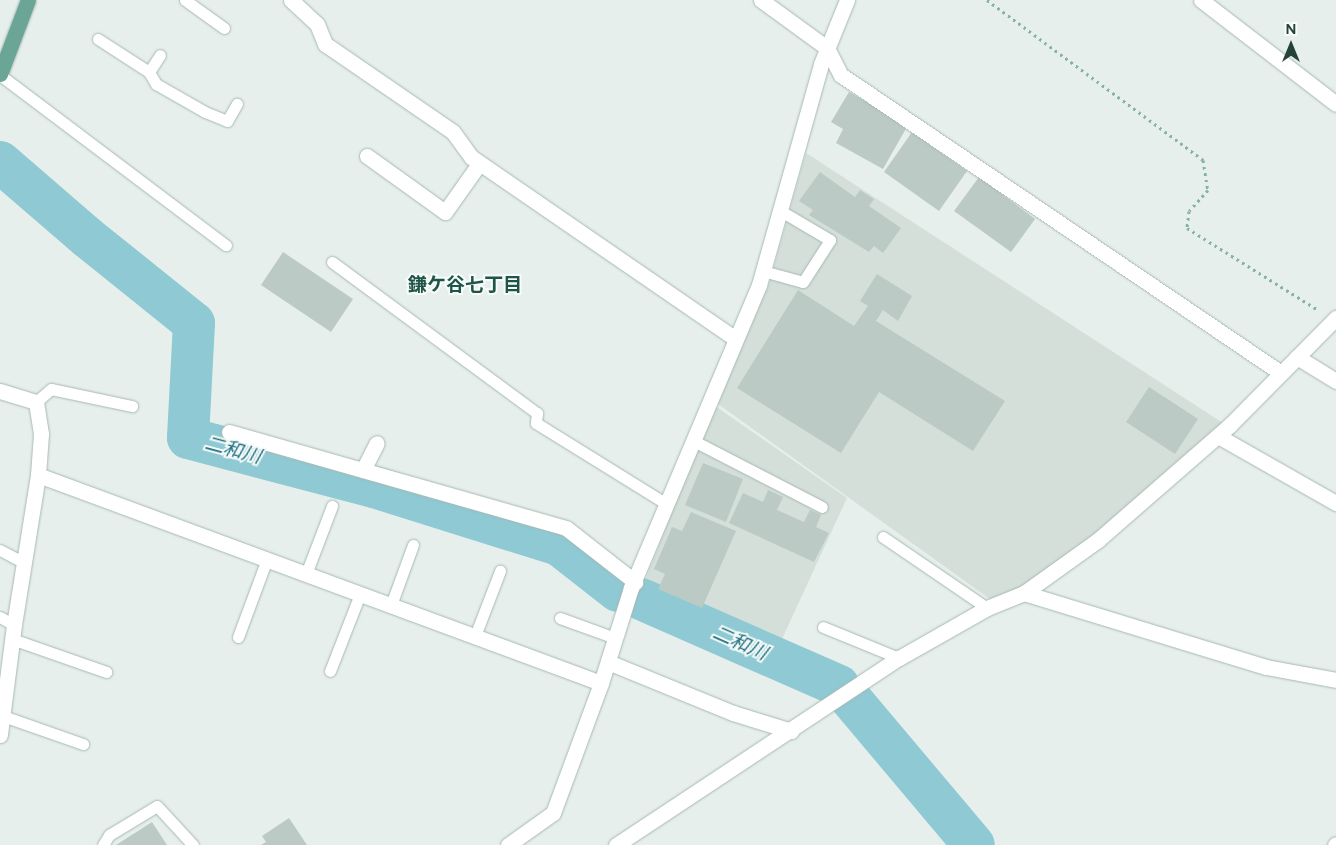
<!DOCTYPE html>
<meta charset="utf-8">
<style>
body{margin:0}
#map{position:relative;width:1336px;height:845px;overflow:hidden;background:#e6efeb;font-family:Figtree,"Noto Sans JP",sans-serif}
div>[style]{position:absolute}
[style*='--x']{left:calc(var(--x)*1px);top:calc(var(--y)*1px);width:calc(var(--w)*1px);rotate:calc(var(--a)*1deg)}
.built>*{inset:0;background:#d4dfda}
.river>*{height:42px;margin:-21px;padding:0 21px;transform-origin:21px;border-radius:21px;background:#8ec9d4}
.building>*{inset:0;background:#bbcac4}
.path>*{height:3px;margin-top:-1.5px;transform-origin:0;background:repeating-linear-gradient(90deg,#86b3a5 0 2.5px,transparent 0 6.5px)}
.roads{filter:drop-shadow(0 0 1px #a8b8b2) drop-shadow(0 0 1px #a8b8b2)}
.service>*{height:11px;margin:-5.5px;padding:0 5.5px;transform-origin:5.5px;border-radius:5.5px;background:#fff}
.minor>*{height:15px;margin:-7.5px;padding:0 7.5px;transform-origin:7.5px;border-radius:7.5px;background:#fff}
.tertiary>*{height:15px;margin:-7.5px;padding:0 7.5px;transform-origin:7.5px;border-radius:7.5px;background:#fff}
.primary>*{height:15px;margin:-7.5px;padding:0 7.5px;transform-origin:7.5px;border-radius:7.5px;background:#6aa596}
span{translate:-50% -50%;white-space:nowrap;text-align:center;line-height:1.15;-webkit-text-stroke:4px #f7fbf9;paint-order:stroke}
.neighbourhood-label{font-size:19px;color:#1f5548;font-weight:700}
.water-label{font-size:19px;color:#1c6f80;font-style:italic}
.north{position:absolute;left:1266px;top:20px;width:50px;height:50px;-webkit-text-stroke:4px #f7fbf9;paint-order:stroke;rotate:0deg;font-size:14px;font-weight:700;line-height:20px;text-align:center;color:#24423a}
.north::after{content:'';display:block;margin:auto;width:18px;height:22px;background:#24423a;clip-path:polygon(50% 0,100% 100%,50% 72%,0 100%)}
</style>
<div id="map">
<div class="built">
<i style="clip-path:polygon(806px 153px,1223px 423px,1099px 534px,1021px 589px,990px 599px,718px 404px,770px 281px)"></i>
<i style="clip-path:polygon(714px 405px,847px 498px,776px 652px,641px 591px)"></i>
</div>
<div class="river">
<i style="--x:0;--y:162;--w:115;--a:40.8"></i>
<i style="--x:87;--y:237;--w:137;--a:38.8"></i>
<i style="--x:194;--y:323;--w:115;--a:93"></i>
<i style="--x:188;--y:438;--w:192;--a:14.8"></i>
<i style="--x:374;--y:487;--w:194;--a:17.4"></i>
<i style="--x:559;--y:545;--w:75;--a:37.9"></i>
<i style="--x:641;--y:599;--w:216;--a:23.7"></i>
<i style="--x:850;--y:698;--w:192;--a:49.9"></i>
</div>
<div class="building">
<i style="clip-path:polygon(849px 92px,908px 125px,883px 169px,836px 143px,843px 129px,831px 122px)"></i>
<i style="clip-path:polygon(912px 132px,967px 171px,939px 211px,884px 172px)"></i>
<i style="clip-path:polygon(820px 172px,855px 197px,860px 190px,874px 199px,869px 206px,901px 228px,883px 253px,874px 246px,869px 252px,809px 215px,813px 210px,799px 201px)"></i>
<i style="clip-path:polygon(979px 177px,1035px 219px,1011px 252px,954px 211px)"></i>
<i style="clip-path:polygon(283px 252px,353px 299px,331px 332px,261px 285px)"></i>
<i style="clip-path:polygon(877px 274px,912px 296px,898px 321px,883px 310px,876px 321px,1005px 401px,973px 451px,879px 392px,841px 453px,737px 388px,798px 290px,854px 326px,868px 306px,860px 301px)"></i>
<i style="clip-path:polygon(1149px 387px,1198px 419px,1175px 454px,1126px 422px)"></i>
<i style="clip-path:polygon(703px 463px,743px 479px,726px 522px,685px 505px)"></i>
<i style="clip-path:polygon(768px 490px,783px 497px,777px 510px,804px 522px,810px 510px,821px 515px,816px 527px,829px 533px,814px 562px,729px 523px,743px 493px,763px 502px)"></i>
<i style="clip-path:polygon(691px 512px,736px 531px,702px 608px,658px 589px,665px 574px,654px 569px,672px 527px,682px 531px)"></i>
<i style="clip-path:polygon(289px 818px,307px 845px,261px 845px,266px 842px,262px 836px)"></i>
<i style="clip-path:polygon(152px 822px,167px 845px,116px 845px)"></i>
</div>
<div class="path">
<i style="--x:987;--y:0;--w:269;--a:36.5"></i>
<i style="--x:1203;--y:160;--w:30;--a:81"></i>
<i style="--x:1208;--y:190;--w:28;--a:132"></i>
<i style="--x:1189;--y:211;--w:17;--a:97"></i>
<i style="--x:1187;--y:228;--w:155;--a:32"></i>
</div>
<div class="roads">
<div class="service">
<i style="--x:185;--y:0;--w:48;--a:35.7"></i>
<i style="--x:98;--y:39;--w:61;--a:32.9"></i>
<i style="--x:149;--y:72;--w:14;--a:60"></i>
<i style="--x:156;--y:84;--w:56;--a:29.7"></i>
<i style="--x:205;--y:112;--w:24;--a:22"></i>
<i style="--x:227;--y:121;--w:20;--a:-60"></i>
<i style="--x:149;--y:72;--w:20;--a:-57"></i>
<i style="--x:0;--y:75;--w:283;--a:37"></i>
<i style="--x:332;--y:262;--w:255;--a:36.4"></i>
<i style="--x:537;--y:413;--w:10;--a:96"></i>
<i style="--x:536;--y:423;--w:152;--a:31.8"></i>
<i style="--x:763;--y:271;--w:41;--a:15.4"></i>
<i style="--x:803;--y:282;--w:50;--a:-57.3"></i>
<i style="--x:830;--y:240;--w:59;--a:-149.5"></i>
<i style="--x:36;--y:402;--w:20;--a:-41"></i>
<i style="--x:51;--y:389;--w:83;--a:11.9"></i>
<i style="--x:692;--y:440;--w:146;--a:27.3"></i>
<i style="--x:883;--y:537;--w:126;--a:34.3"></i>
<i style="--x:0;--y:550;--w:27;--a:28"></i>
<i style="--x:306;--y:574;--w:73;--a:-69.1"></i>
<i style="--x:391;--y:605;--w:64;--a:-69.9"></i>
<i style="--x:0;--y:617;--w:16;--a:30"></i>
<i style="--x:560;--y:618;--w:59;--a:20"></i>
<i style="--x:823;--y:627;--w:82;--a:22.2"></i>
<i style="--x:475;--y:636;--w:70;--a:-69"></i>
<i style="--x:238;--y:637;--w:83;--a:-69.6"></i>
<i style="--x:12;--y:639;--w:100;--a:19.3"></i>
<i style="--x:330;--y:671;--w:83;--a:-68.7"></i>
<i style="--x:3;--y:716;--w:85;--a:19.3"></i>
<i style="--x:103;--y:845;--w:12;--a:-59"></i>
<i style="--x:109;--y:835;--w:56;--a:-31.1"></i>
<i style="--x:157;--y:806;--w:53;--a:47.3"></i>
</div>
<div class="minor">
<i style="--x:291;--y:0;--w:35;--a:43"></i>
<i style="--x:317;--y:24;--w:22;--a:68"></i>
<i style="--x:325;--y:44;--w:155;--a:34.5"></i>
<i style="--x:453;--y:132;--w:31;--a:54"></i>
<i style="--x:471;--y:157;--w:321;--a:34.5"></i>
<i style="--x:761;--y:0;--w:82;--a:36"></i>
<i style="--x:827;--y:48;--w:30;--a:63"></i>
<i style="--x:841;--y:75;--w:531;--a:34.11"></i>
<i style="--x:1201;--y:0;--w:170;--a:37.6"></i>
<i style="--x:367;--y:156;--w:96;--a:35.7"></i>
<i style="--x:445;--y:212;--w:59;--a:-54.7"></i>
<i style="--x:1297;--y:357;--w:46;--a:31.6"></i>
<i style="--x:0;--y:391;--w:38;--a:17"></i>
<i style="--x:36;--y:402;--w:32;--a:81"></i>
<i style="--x:41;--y:434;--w:41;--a:94.2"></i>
<i style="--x:38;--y:475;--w:152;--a:99.1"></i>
<i style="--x:14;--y:625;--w:111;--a:97.3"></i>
<i style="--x:229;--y:432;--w:350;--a:15.9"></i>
<i style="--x:566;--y:528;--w:88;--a:38"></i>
<i style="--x:1218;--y:436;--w:136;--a:29.6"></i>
<i style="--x:363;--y:470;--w:30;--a:-63"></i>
<i style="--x:38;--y:475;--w:600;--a:20.28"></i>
<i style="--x:1024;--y:593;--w:253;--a:17"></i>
<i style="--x:1266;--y:667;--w:71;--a:10.5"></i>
<i style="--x:608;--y:662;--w:135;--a:22.2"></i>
<i style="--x:733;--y:713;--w:61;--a:17.2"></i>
<i style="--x:508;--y:845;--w:55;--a:-35.4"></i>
<i style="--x:553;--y:813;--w:139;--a:-69.7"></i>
<i style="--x:601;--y:683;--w:100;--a:-72.5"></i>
<i style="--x:631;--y:588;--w:329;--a:-67.1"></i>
<i style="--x:759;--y:285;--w:230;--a:-74.3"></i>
<i style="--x:821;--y:64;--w:69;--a:-67.9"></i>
<i style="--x:616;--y:845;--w:339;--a:-33.5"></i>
<i style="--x:899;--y:658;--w:101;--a:-29.6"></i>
<i style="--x:987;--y:608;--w:40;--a:-22"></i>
<i style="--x:1024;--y:593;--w:91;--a:-35.6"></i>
<i style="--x:1098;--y:540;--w:175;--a:-41.1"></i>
<i style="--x:1230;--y:425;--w:151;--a:-45.3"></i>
</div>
<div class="tertiary">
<i style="--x:1335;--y:845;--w:1;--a:-45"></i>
</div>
<div class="primary">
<i style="--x:0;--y:74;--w:79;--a:-69.3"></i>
</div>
</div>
<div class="neighbourhood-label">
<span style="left:465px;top:285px">鎌ケ谷七丁目</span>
</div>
<div class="water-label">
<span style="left:233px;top:450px;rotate:15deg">二和川</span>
<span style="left:740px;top:643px;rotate:24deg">二和川</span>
</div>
<div class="north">N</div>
</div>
